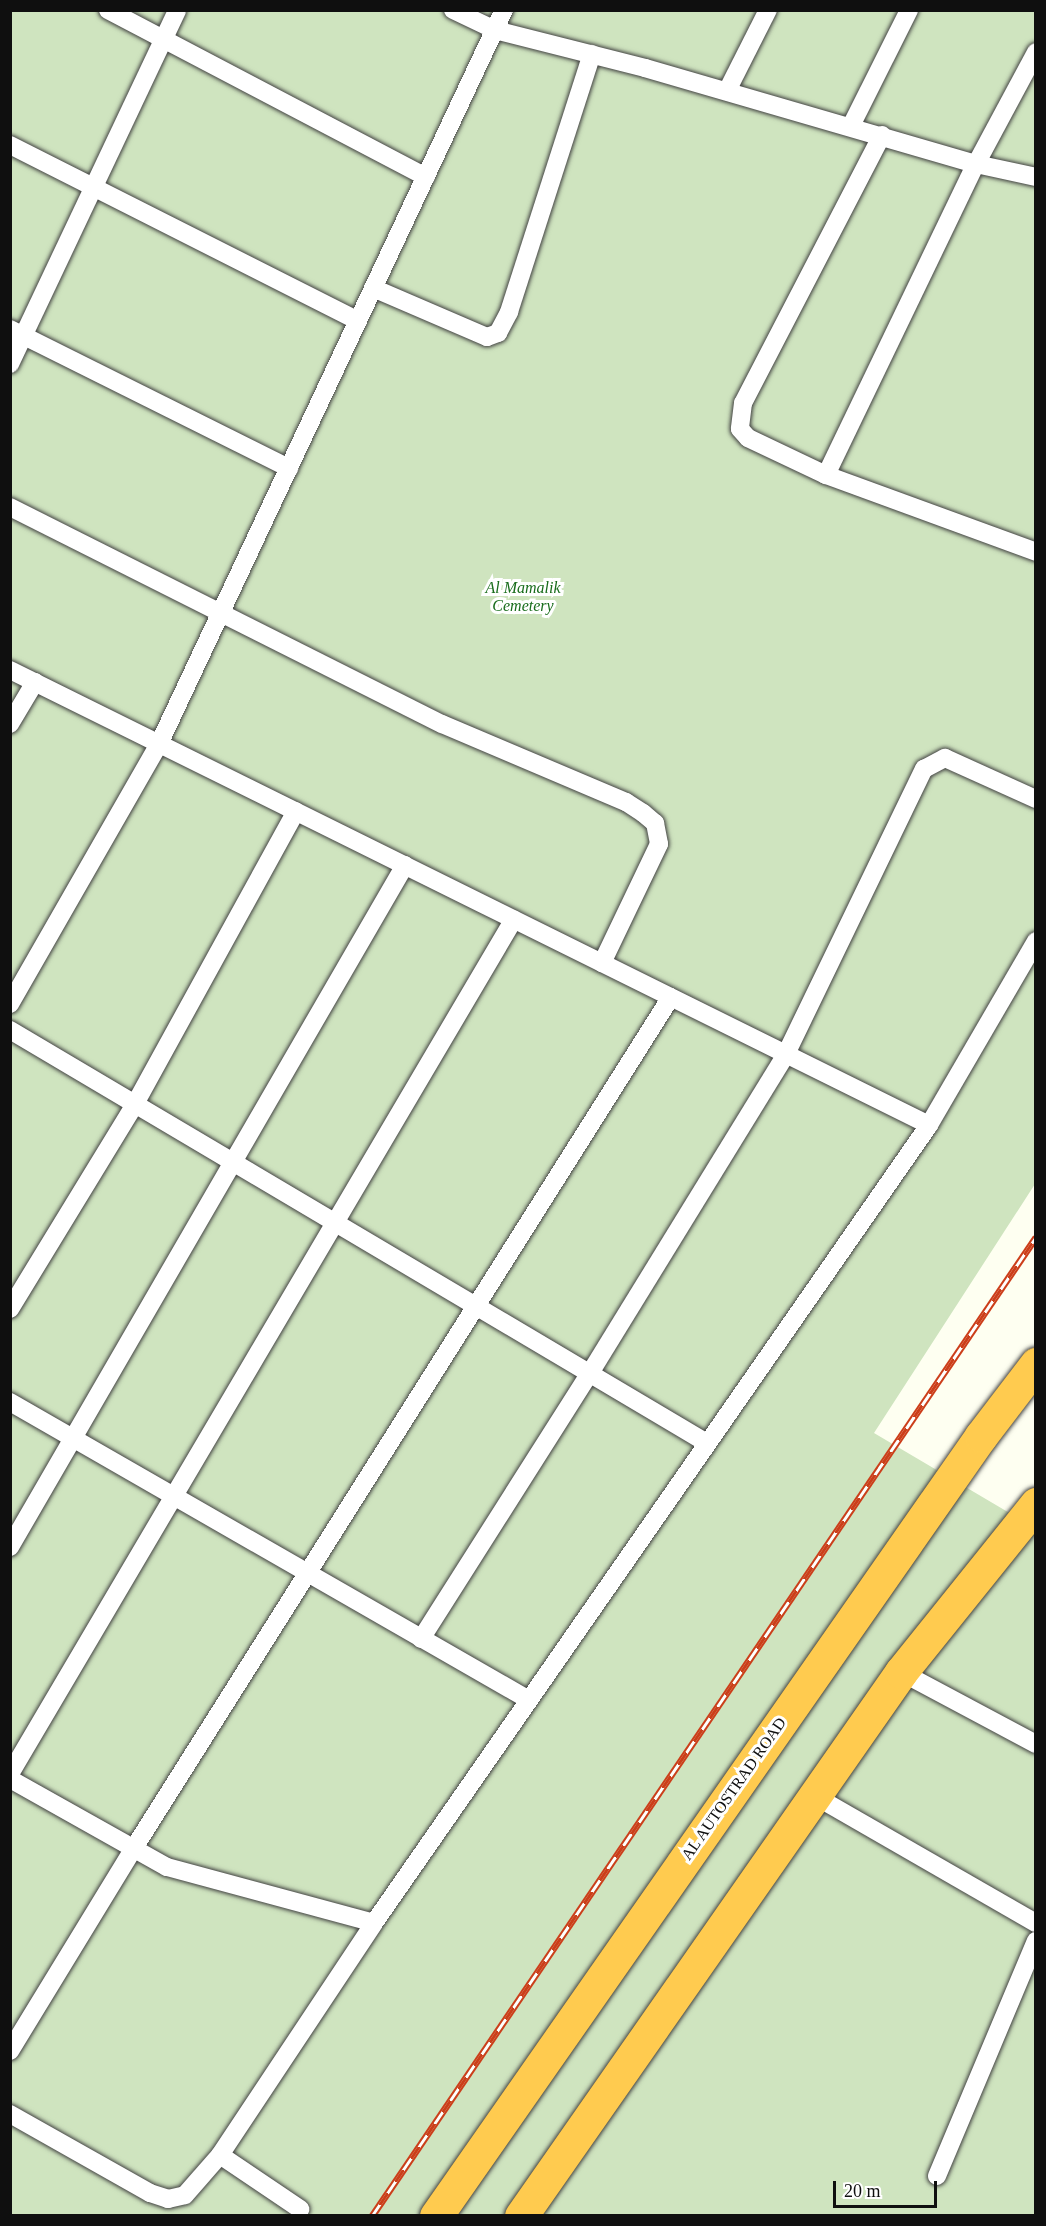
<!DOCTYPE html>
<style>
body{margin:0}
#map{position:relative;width:1046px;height:2226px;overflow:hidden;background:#fefff1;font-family:"Times New Roman",serif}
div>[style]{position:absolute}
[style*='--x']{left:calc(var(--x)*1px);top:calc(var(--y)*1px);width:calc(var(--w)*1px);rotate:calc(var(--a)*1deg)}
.cemetery>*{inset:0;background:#cfe4bf}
.roads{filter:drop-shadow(0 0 2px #424242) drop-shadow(0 0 2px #424242)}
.lane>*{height:18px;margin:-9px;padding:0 9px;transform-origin:9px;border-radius:9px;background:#fff}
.highway>*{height:33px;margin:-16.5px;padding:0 16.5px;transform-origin:16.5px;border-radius:16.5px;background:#ffcb4f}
.rail>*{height:7px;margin-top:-3.5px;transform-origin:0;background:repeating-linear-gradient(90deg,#fff 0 14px,#cc3e1a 0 28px);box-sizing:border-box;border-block:2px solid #cc3e1a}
span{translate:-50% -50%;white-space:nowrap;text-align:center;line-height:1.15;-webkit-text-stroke:6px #fff;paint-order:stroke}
.park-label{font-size:16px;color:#196d1c;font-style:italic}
.street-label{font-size:16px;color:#0f0f0f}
.frame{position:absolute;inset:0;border:12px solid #0f0f0f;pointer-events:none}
.scale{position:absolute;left:833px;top:2181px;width:104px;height:27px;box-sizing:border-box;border:3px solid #0f0f0f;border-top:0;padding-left:8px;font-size:18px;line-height:21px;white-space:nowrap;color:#0f0f0f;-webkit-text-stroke:4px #fff;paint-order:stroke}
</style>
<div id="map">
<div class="cemetery">
<i style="clip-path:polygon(11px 11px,1035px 11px,1035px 1184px,874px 1433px,1035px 1528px,1035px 2215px,11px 2216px)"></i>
</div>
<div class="roads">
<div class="lane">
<i style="--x:108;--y:10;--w:359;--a:27.7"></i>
<i style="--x:453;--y:10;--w:47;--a:25.5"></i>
<i style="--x:495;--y:30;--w:155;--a:14.2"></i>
<i style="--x:645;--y:68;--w:345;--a:16.2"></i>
<i style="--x:976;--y:164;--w:61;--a:12.2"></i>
<i style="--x:727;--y:91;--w:91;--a:-63.2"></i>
<i style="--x:851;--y:126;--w:130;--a:-63.4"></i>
<i style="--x:882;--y:135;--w:302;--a:117.4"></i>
<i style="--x:743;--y:403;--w:26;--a:97"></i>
<i style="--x:740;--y:429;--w:12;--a:48"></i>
<i style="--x:748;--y:438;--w:86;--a:25.4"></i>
<i style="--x:826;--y:475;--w:224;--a:20.1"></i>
<i style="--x:10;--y:145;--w:390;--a:26.8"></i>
<i style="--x:373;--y:288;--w:124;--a:23.3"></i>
<i style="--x:487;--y:337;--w:12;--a:-20"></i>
<i style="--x:498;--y:333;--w:24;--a:-62"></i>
<i style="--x:509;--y:312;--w:271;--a:-72.2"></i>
<i style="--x:10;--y:329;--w:312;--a:26.5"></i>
<i style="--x:10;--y:364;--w:391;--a:-64.7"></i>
<i style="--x:826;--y:475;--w:345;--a:-64.3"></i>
<i style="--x:976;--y:164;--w:127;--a:-61.8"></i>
<i style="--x:10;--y:507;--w:483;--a:26.7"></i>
<i style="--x:442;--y:724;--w:200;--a:23"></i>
<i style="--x:626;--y:802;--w:20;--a:33"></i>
<i style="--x:643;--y:813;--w:16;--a:40"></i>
<i style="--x:655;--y:823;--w:21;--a:79"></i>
<i style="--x:659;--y:844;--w:132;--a:115.6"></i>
<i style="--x:10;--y:670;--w:1025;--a:26.34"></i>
<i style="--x:10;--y:724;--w:49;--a:-59.2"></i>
<i style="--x:10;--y:1004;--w:300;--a:-60.2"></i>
<i style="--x:159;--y:744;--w:811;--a:-64.83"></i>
<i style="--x:10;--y:1030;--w:810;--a:30.65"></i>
<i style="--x:10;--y:1309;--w:240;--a:-58.6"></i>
<i style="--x:135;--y:1104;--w:334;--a:-61.2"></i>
<i style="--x:10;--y:1402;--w:598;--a:29.86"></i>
<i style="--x:10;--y:1547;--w:788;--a:-59.92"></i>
<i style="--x:421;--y:1639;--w:315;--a:-57.6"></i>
<i style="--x:590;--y:1373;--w:374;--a:-58.4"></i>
<i style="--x:786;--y:1054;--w:317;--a:-64.2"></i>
<i style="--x:924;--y:769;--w:24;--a:-28"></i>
<i style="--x:945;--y:758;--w:100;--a:24.3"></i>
<i style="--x:901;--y:1672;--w:153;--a:28.1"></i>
<i style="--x:10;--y:1774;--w:992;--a:-59.48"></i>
<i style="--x:10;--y:1779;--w:180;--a:29.3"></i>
<i style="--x:167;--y:1867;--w:214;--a:15.1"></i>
<i style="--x:815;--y:1796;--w:255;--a:29.9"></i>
<i style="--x:10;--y:2051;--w:238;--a:-58.6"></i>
<i style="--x:134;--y:1848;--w:1006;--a:-57.75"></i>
<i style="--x:10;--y:2114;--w:161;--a:29.4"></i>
<i style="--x:150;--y:2193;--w:19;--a:18"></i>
<i style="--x:168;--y:2199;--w:17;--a:-13"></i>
<i style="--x:185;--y:2195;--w:53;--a:-48.8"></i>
<i style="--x:220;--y:2155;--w:278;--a:-56.4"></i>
<i style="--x:374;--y:1923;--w:972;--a:-55.18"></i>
<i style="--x:929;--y:1125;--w:213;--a:-59.8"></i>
<i style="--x:220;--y:2155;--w:97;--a:34"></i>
<i style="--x:937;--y:2176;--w:255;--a:-67.2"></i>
</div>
<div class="highway">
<i style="--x:436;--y:2216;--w:952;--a:-55.06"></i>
<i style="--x:981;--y:1436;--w:91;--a:-52.6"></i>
<i style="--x:521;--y:2216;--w:664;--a:-55.06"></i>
<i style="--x:901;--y:1672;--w:216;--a:-51.2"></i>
</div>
</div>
<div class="rail">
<i style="--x:372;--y:2216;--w:1183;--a:-55.85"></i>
</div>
<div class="park-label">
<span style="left:523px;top:597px">Al Mamalik<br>Cemetery</span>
</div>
<div class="street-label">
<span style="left:734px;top:1789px;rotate:-55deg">AL AUTOSTRAD ROAD</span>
</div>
<div class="frame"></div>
<div class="scale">20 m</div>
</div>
